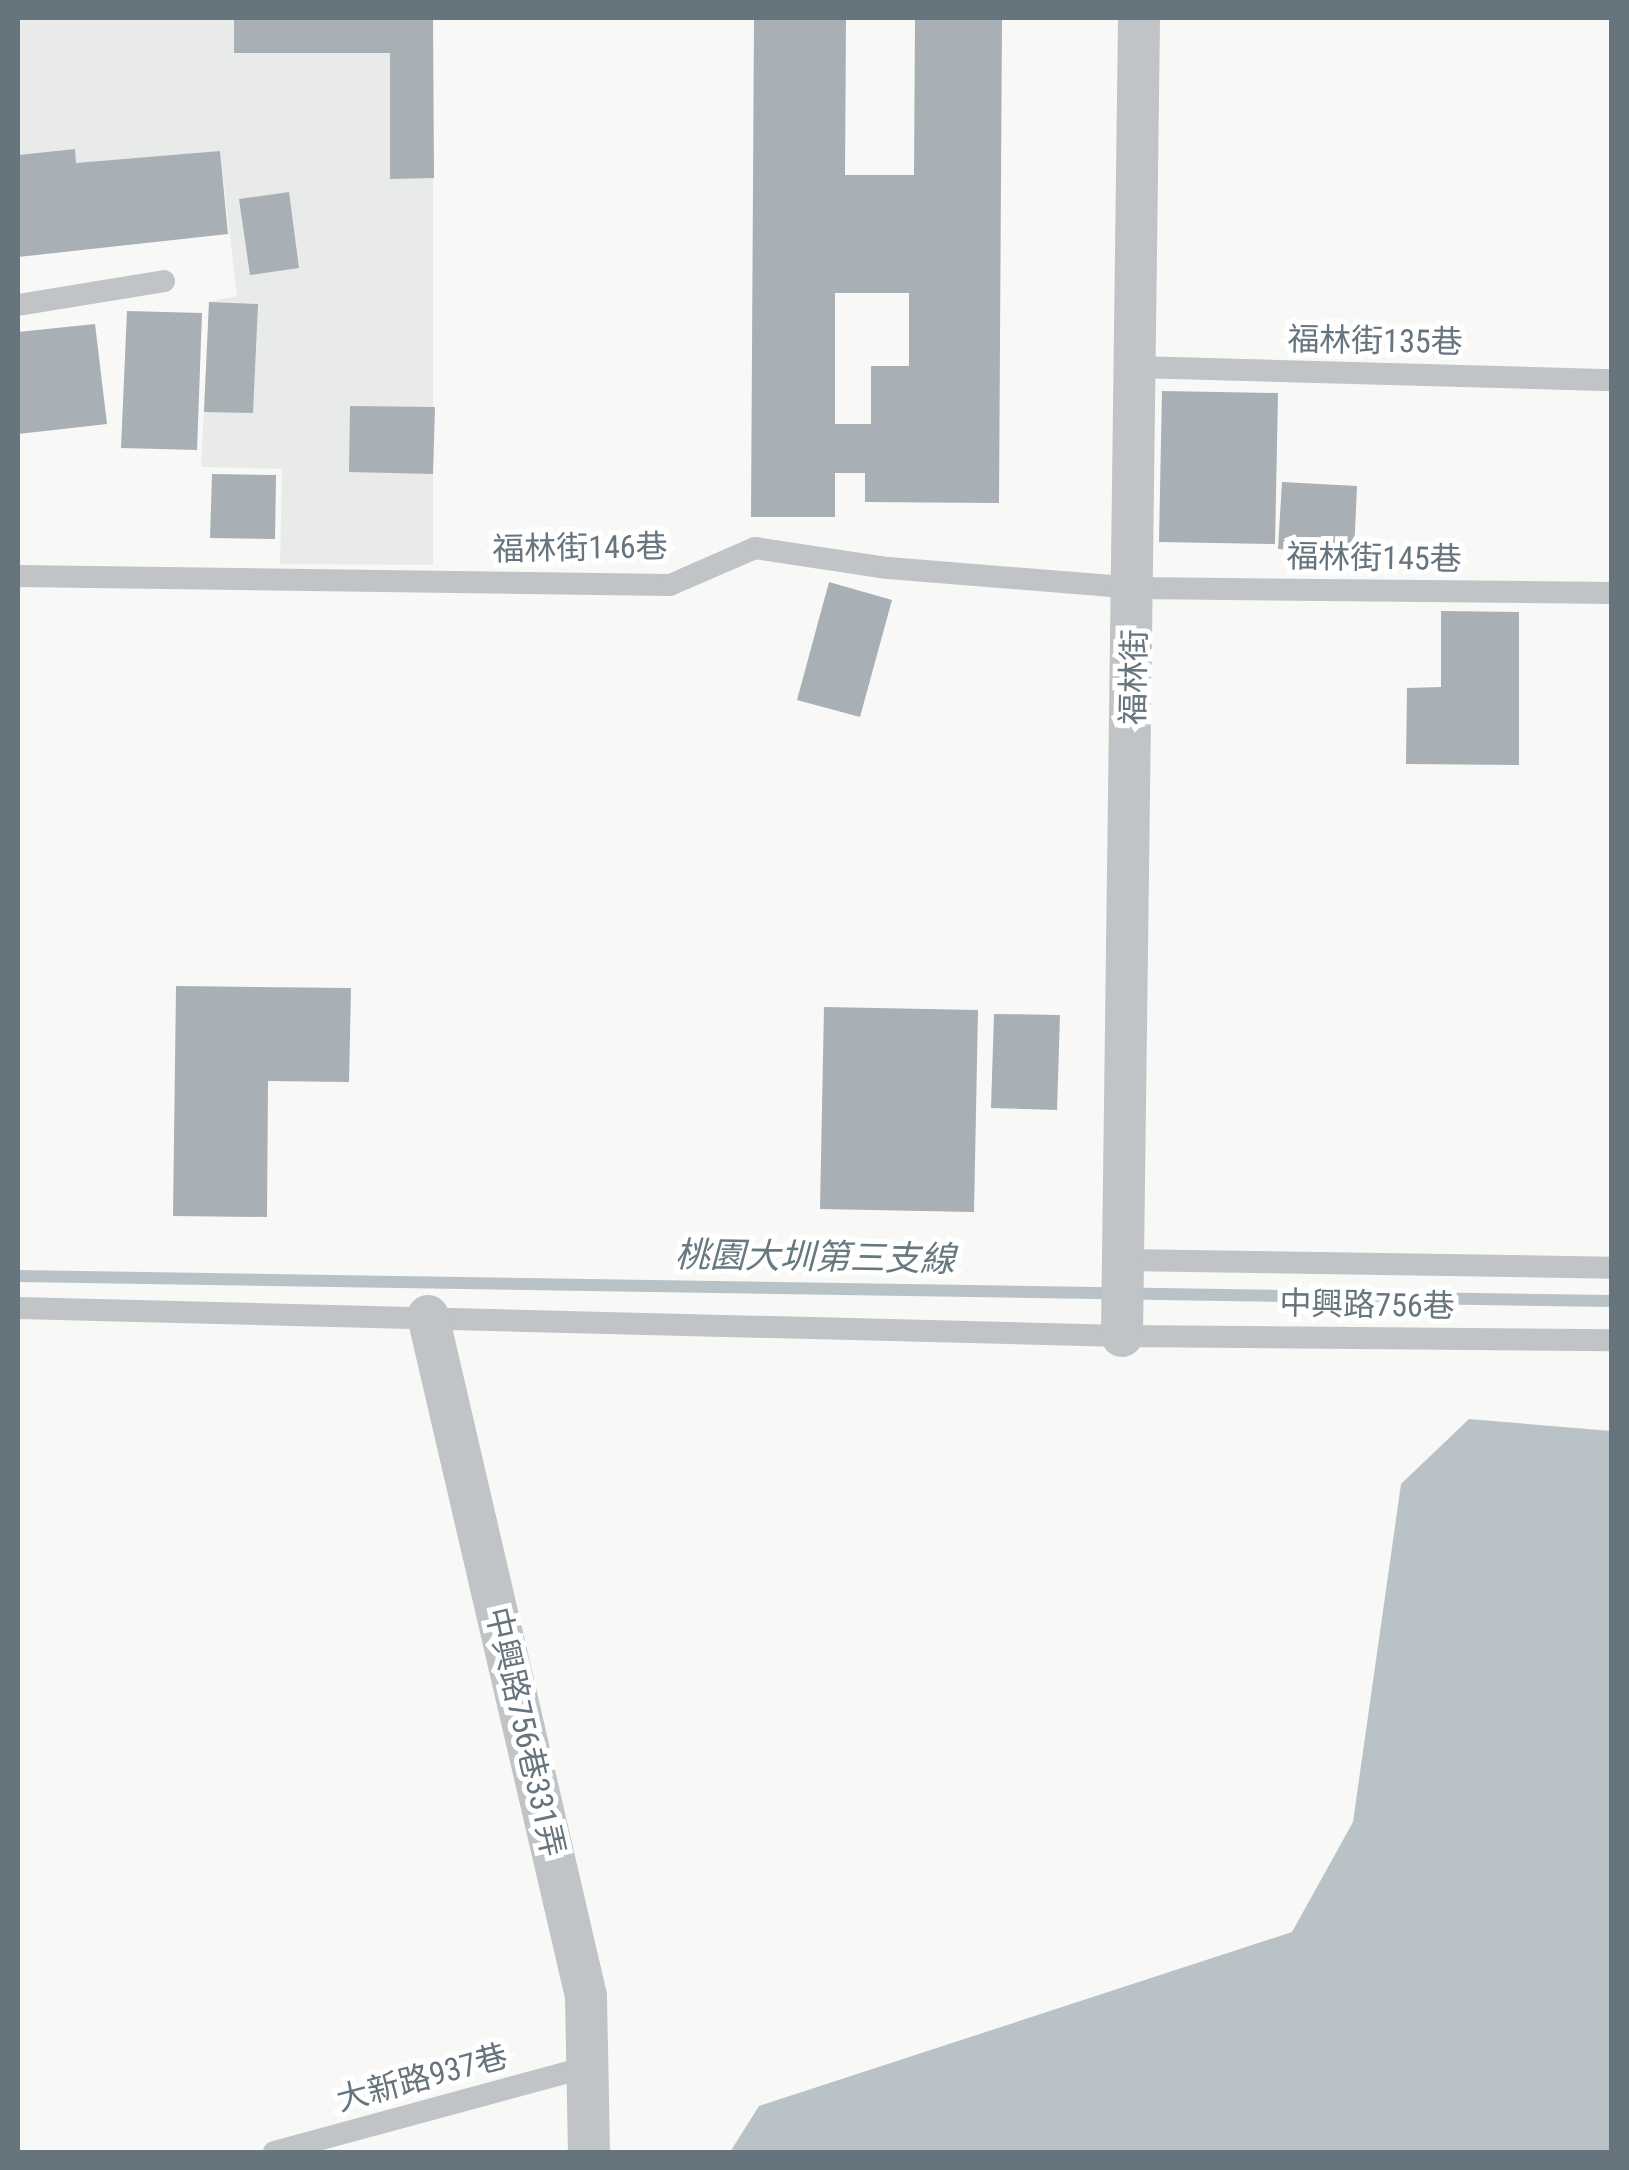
<!DOCTYPE html>
<meta charset="utf-8">
<style>
body{margin:0}
#map{position:relative;width:1629px;height:2170px;overflow:hidden;background:#f8f8f6;font-family:"Roboto Condensed","Noto Sans TC",sans-serif}
div>[style]{position:absolute}
[style*='--x']{left:calc(var(--x)*1px);top:calc(var(--y)*1px);width:calc(var(--w)*1px);rotate:calc(var(--a)*1deg)}
.built>*{inset:0;background:#e9eaea}
.water>*{inset:0;background:#b9c3c7}
.stream>*{height:12px;margin:-6px;padding:0 6px;transform-origin:6px;border-radius:6px;background:#b9c3c7}
.building>*{inset:0;background:#a8afb5}
.service>*{height:22px;margin:-11px;padding:0 11px;transform-origin:11px;border-radius:11px;background:#c0c4c7}
.minor>*{height:42px;margin:-21px;padding:0 21px;transform-origin:21px;border-radius:21px;background:#c0c4c7}
span{translate:-50% -50%;white-space:nowrap;text-align:center;line-height:1.15;-webkit-text-stroke:10px #fff;paint-order:stroke}
.street-label{font-size:32px;color:#66747e}
.water-label{font-size:35px;color:#67787f;font-style:italic}
.frame{position:absolute;inset:0;border:20px solid #66747e;pointer-events:none}
</style>
<div id="map">
<div class="built">
<i style="clip-path:polygon(18px 18px,433px 18px,433px 565px,280px 564px,282px 469px,201px 467px,209px 302px,237px 296px,220px 151px,76px 163px,74px 149px,18px 155px)"></i>
</div>
<div class="water">
<i style="clip-path:polygon(1469px 1419px,1611px 1431px,1611px 2152px,730px 2152px,759px 2106px,1292px 1932px,1353px 1822px,1401px 1484px)"></i>
</div>
<div class="stream">
<i style="--x:18;--y:1276;--w:1594;--a:0.9"></i>
</div>
<div class="building">
<i style="clip-path:polygon(234px 18px,433px 18px,434px 178px,390px 179px,390px 53px,234px 53px)"></i>
<i style="clip-path:polygon(evenodd,754px 18px,846px 18px,845px 175px,914px 175px,915px 18px,1002px 18px,999px 503px,865px 502px,865px 473px,835px 473px,835px 517px,751px 517px,754px 18px,835px 293px,909px 293px,909px 366px,871px 366px,871px 424px,835px 424px,835px 293px)"></i>
<i style="clip-path:polygon(75px 149px,76px 163px,220px 151px,228px 234px,18px 257px,18px 155px)"></i>
<i style="clip-path:polygon(289px 192px,299px 268px,250px 275px,239px 199px)"></i>
<i style="clip-path:polygon(209px 302px,258px 304px,253px 413px,204px 412px)"></i>
<i style="clip-path:polygon(127px 311px,202px 313px,197px 450px,121px 448px)"></i>
<i style="clip-path:polygon(95px 324px,107px 424px,18px 434px,18px 332px)"></i>
<i style="clip-path:polygon(1162px 391px,1278px 393px,1275px 544px,1159px 542px)"></i>
<i style="clip-path:polygon(350px 406px,435px 407px,433px 474px,349px 472px)"></i>
<i style="clip-path:polygon(212px 474px,276px 475px,275px 539px,210px 538px)"></i>
<i style="clip-path:polygon(1282px 482px,1357px 486px,1354px 553px,1278px 549px)"></i>
<i style="clip-path:polygon(829px 582px,892px 600px,860px 717px,797px 700px)"></i>
<i style="clip-path:polygon(1441px 611px,1519px 612px,1519px 765px,1406px 764px,1407px 688px,1441px 687px)"></i>
<i style="clip-path:polygon(176px 986px,351px 988px,349px 1082px,268px 1081px,267px 1217px,173px 1216px)"></i>
<i style="clip-path:polygon(824px 1007px,978px 1010px,974px 1212px,820px 1209px)"></i>
<i style="clip-path:polygon(994px 1014px,1060px 1015px,1057px 1110px,991px 1108px)"></i>
</div>
<div class="service">
<i style="--x:18;--y:305;--w:148;--a:-9.3"></i>
<i style="--x:1137;--y:367;--w:475;--a:1.6"></i>
<i style="--x:18;--y:576;--w:652;--a:0.79"></i>
<i style="--x:670;--y:585;--w:93;--a:-23.5"></i>
<i style="--x:755;--y:548;--w:134;--a:8.6"></i>
<i style="--x:888;--y:568;--w:249;--a:4.6"></i>
<i style="--x:1136;--y:588;--w:476;--a:0.6"></i>
<i style="--x:1123;--y:1260;--w:489;--a:0.9"></i>
<i style="--x:18;--y:1308;--w:1104;--a:1.45"></i>
<i style="--x:1122;--y:1336;--w:490;--a:0.5"></i>
<i style="--x:274;--y:2152;--w:324;--a:-15.2"></i>
</div>
<div class="minor">
<i style="--x:428;--y:1316;--w:698;--a:76.92"></i>
<i style="--x:586;--y:1996;--w:156;--a:88.9"></i>
<i style="--x:1122;--y:1336;--w:1318;--a:-89.26"></i>
</div>
<div class="street-label">
<span style="left:1375px;top:341px;rotate:1deg">福林街135巷</span>
<span style="left:580px;top:548px;rotate:-1deg">福林街146巷</span>
<span style="left:1374px;top:558px;rotate:1deg">福林街145巷</span>
<span style="left:1134px;top:677px;rotate:-89deg">福林街</span>
<span style="left:1367px;top:1305px;rotate:1deg">中興路756巷</span>
<span style="left:525px;top:1732px;rotate:77deg">中興路756巷331弄</span>
<span style="left:422px;top:2078px;rotate:-15deg">大新路937巷</span>
</div>
<div class="water-label">
<span style="left:815px;top:1258px;rotate:1deg">桃園大圳第三支線</span>
</div>
<div class="frame"></div>
</div>
